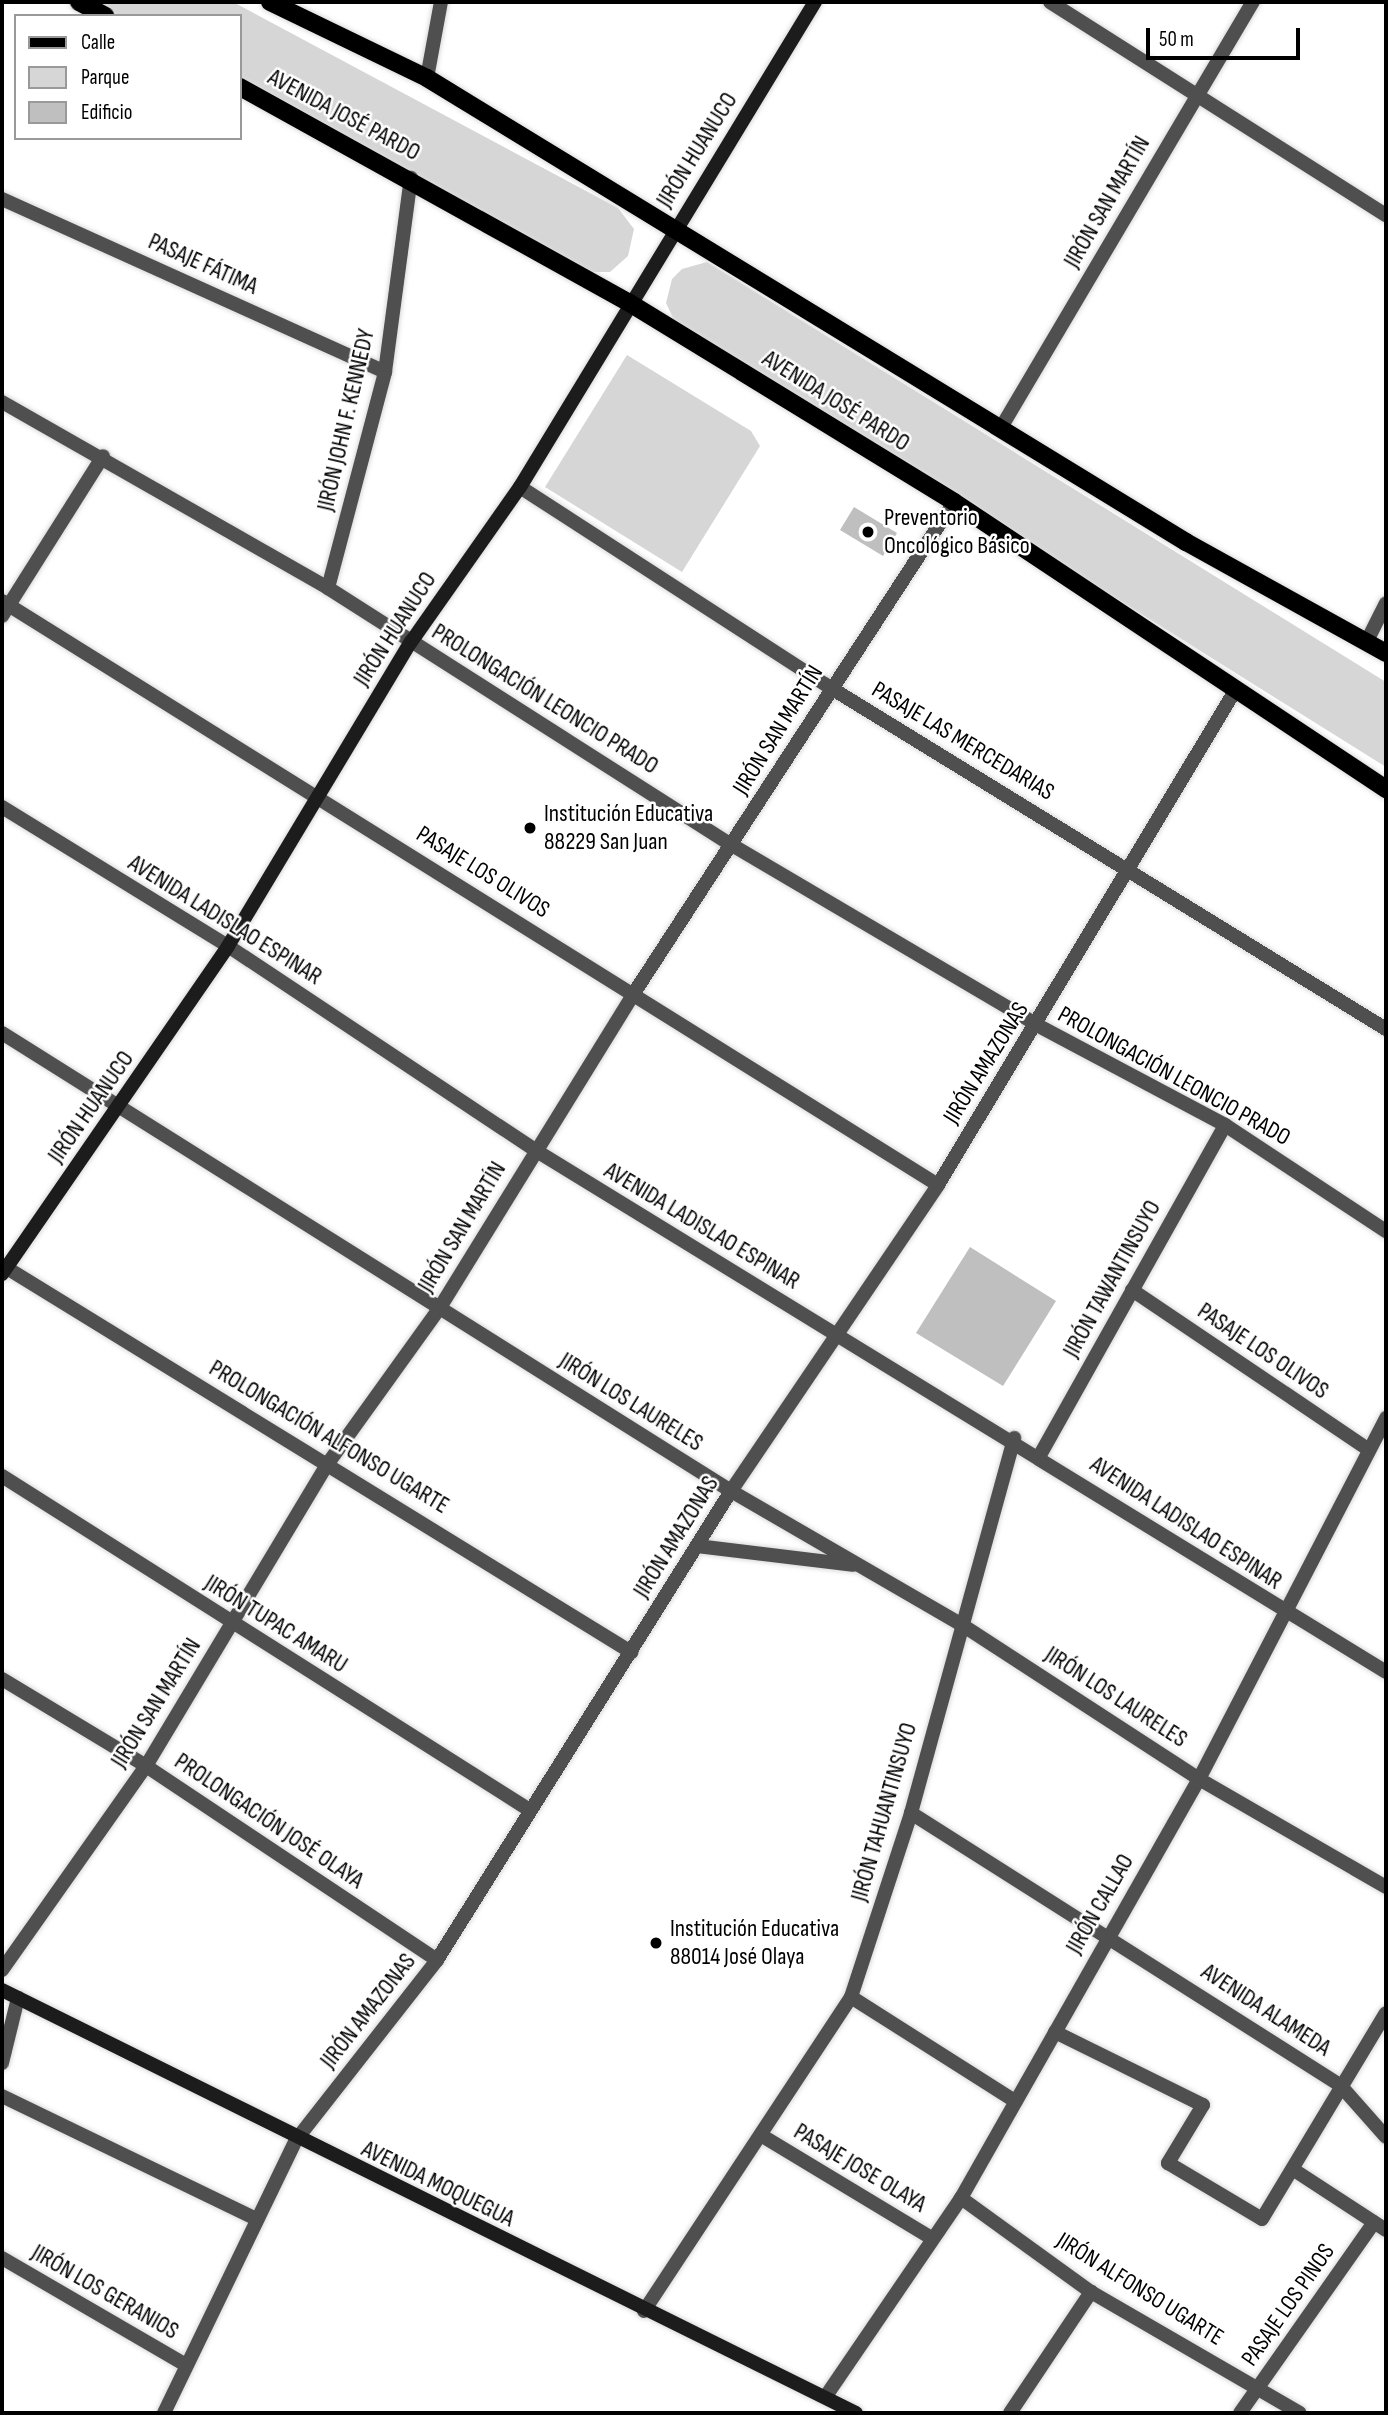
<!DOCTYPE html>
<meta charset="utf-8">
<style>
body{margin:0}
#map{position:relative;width:1388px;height:2415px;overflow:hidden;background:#fff;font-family:"Sofia Sans Condensed",sans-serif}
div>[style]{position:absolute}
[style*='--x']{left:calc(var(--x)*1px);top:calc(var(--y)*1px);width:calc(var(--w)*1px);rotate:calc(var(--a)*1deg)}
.green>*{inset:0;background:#d6d6d6}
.building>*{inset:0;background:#bfbfbf}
.roads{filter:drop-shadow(0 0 2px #dbdbdb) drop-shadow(0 0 2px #dbdbdb)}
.minor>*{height:14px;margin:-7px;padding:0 7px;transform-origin:7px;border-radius:7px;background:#4f4f4f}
.secondary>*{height:14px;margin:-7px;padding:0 7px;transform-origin:7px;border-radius:7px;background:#1c1c1c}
.primary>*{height:18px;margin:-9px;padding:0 9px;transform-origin:9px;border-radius:9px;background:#000}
.dots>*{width:19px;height:19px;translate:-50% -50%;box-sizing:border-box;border:4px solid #fff;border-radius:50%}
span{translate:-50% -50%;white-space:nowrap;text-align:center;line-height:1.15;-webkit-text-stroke:5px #fff;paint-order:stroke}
.street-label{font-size:24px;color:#000}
.poi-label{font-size:24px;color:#000}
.left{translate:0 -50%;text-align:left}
.frame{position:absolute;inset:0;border:4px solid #000;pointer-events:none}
.legend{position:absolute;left:14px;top:14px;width:228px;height:126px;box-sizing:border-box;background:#fff;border:2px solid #999;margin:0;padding:9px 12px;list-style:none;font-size:21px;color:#000}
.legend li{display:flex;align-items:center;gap:14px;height:35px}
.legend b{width:35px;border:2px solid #999}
.scale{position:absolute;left:1146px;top:28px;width:154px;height:32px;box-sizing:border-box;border:4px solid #000;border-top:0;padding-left:9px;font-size:21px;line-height:24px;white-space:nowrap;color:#000;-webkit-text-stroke:5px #fff;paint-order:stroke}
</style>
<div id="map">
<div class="green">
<i style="clip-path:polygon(93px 2px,233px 2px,618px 208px,634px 229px,628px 256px,610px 272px,586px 272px,240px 78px,240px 16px,120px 16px)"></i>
<i style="clip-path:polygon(707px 262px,1386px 682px,1386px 767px,675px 322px,666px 303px,672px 279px,682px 269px)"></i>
<i style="clip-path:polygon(627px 355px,751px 431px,760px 446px,682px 572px,545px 487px)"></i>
</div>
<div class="building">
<i style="clip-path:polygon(854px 507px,897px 533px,883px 556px,840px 530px)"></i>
<i style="clip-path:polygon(970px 1247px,1056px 1301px,1003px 1386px,916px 1333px)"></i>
</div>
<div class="roads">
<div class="minor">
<i style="--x:1050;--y:2;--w:398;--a:32.4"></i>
<i style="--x:427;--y:78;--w:77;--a:-79.6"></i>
<i style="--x:2;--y:199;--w:420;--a:24.3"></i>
<i style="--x:2;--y:402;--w:375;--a:29.7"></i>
<i style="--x:328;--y:588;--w:479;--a:32.5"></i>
<i style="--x:732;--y:845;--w:354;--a:30.5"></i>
<i style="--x:1037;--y:1025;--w:213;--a:28"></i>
<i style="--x:1225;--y:1125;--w:193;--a:33.4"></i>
<i style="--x:1002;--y:426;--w:493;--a:-59.4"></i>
<i style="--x:520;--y:487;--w:370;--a:32.9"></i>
<i style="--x:831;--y:688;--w:651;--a:31.57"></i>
<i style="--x:328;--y:588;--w:223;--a:-75.2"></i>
<i style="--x:385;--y:372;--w:196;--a:-82.4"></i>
<i style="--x:2;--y:601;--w:1103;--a:31.96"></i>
<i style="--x:2;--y:616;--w:189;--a:-57.7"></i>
<i style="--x:1367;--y:641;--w:42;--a:-63.4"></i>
<i style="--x:2;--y:807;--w:265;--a:31.6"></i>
<i style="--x:228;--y:946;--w:369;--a:33.6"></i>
<i style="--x:535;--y:1150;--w:998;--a:31.52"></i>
<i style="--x:2;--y:1033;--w:861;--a:32.14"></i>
<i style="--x:731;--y:1491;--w:263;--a:30.1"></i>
<i style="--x:959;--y:1623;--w:286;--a:33"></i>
<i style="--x:1199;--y:1779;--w:216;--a:30"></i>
<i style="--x:2;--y:1265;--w:739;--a:31.6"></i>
<i style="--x:1132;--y:1290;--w:286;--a:34"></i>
<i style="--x:1040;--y:1455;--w:378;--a:-60.7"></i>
<i style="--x:2;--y:1476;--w:623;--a:32.34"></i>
<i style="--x:697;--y:1546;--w:157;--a:6.9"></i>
<i style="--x:2;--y:1679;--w:168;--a:31.1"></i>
<i style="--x:146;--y:1766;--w:350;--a:33.7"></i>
<i style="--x:911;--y:1813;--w:508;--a:32.38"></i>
<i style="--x:1340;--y:2085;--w:69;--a:48.5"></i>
<i style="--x:2;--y:1970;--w:250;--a:-54.8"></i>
<i style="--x:146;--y:1766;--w:355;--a:-59"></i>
<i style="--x:329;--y:1462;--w:188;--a:-54.3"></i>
<i style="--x:439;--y:1309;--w:371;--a:-58.3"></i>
<i style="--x:634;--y:993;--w:586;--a:-56.91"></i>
<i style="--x:851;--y:1997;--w:192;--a:32.4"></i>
<i style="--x:1055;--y:2032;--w:165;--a:26.3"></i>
<i style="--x:1203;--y:2105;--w:68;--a:121.1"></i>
<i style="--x:1168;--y:2163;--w:109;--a:30.8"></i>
<i style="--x:1262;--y:2219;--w:240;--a:-59"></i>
<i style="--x:2;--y:2063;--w:67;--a:-76.2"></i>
<i style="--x:2;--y:2096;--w:283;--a:25.8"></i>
<i style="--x:764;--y:2137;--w:197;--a:31.1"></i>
<i style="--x:1294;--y:2170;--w:110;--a:33.1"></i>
<i style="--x:961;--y:2198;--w:160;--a:35.9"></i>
<i style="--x:1091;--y:2292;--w:241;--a:30.1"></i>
<i style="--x:2;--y:2258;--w:213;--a:30.2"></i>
<i style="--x:644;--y:2311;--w:376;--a:-56.6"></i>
<i style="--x:851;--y:1997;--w:194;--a:-71.9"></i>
<i style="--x:911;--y:1813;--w:389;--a:-74.6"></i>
<i style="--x:826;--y:2396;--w:240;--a:-55.7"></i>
<i style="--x:961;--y:2198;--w:482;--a:-60.4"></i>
<i style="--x:1199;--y:1779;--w:407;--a:-62.6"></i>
<i style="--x:164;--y:2413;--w:303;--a:-64.2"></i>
<i style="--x:296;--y:2140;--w:229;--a:-51.9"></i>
<i style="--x:437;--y:1960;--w:554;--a:-57.92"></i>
<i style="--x:731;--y:1491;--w:369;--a:-55.9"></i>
<i style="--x:938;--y:1185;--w:579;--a:-59"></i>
<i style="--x:1010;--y:2413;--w:146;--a:-56.2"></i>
<i style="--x:1240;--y:2413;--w:233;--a:-54.9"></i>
</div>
<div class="secondary">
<i style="--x:2;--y:1274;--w:398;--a:-55.4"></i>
<i style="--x:228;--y:946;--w:355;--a:-59"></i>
<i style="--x:411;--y:642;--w:189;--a:-54.9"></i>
<i style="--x:520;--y:487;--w:568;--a:-58.69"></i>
<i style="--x:2;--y:1990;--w:953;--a:26.35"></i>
</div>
<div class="primary">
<i style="--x:79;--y:2;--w:30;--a:28"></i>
<i style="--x:270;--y:2;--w:174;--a:25.8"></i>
<i style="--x:427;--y:78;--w:890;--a:31.44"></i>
<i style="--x:1186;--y:542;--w:229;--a:29"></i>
<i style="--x:240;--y:87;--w:444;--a:29"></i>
<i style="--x:628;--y:302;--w:382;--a:31.5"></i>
<i style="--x:954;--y:502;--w:519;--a:33.6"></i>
</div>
</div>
<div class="dots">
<i style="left:868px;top:532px;background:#000"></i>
<i style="left:530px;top:828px;background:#000"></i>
<i style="left:656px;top:1943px;background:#000"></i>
</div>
<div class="street-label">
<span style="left:344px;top:115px;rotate:28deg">AVENIDA JOSÉ PARDO</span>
<span style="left:697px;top:150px;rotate:-58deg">JIRÓN HUANUCO</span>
<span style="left:1107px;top:202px;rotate:-60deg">JIRÓN SAN MARTÍN</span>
<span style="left:203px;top:264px;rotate:24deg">PASAJE FÁTIMA</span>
<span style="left:836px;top:401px;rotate:32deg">AVENIDA JOSÉ PARDO</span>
<span style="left:346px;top:420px;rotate:-77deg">JIRÓN JOHN F. KENNEDY</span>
<span style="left:395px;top:629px;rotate:-57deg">JIRÓN HUANUCO</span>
<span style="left:545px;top:699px;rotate:32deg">PROLONGACIÓN LEONCIO PRADO</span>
<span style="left:778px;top:730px;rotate:-58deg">JIRÓN SAN MARTÍN</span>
<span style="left:963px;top:741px;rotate:31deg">PASAJE LAS MERCEDARIAS</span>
<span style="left:483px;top:872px;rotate:32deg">PASAJE LOS OLIVOS</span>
<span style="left:225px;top:920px;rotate:32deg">AVENIDA LADISLAO ESPINAR</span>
<span style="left:986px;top:1063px;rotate:-58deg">JIRÓN AMAZONAS</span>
<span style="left:1174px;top:1076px;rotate:29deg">PROLONGACIÓN LEONCIO PRADO</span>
<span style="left:91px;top:1107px;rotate:-55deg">JIRÓN HUANUCO</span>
<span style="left:702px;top:1226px;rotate:31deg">AVENIDA LADISLAO ESPINAR</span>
<span style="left:462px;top:1227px;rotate:-59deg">JIRÓN SAN MARTÍN</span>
<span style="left:1112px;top:1279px;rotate:-61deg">JIRÓN TAWANTINSUYO</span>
<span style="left:1263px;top:1351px;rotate:34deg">PASAJE LOS OLIVOS</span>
<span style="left:631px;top:1402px;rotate:32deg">JIRÓN LOS LAURELES</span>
<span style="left:329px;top:1437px;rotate:31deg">PROLONGACIÓN ALFONSO UGARTE</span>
<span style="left:1186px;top:1523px;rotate:33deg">AVENIDA LADISLAO ESPINAR</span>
<span style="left:676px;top:1537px;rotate:-58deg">JIRÓN AMAZONAS</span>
<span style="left:276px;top:1624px;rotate:32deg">JIRÓN TUPAC AMARU</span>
<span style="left:1116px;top:1697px;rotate:33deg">JIRÓN LOS LAURELES</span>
<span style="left:156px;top:1703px;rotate:-58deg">JIRÓN SAN MARTÍN</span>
<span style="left:884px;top:1812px;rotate:-74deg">JIRÓN TAHUANTINSUYO</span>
<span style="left:269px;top:1821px;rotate:34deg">PROLONGACIÓN JOSÉ OLAYA</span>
<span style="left:1100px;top:1904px;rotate:-60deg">JIRÓN CALLAO</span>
<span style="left:1266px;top:2010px;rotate:33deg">AVENIDA ALAMEDA</span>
<span style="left:368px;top:2011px;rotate:-52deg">JIRÓN AMAZONAS</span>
<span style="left:860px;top:2168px;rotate:31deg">PASAJE JOSE OLAYA</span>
<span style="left:438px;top:2184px;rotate:26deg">AVENIDA MOQUEGUA</span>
<span style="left:1140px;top:2289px;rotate:32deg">JIRÓN ALFONSO UGARTE</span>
<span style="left:105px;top:2292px;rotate:30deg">JIRÓN LOS GERANIOS</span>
<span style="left:1288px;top:2305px;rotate:-55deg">PASAJE LOS PINOS</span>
</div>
<div class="poi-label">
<span class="left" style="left:884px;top:532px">Preventorio<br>Oncológico Básico</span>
<span class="left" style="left:544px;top:828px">Institución Educativa<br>88229 San Juan</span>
<span class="left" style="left:670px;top:1943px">Institución Educativa<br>88014 José Olaya</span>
</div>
<div class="frame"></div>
<ul class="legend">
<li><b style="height:9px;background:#000"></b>Calle</li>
<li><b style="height:19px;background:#d6d6d6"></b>Parque</li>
<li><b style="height:19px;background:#bfbfbf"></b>Edificio</li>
</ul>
<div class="scale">50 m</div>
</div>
